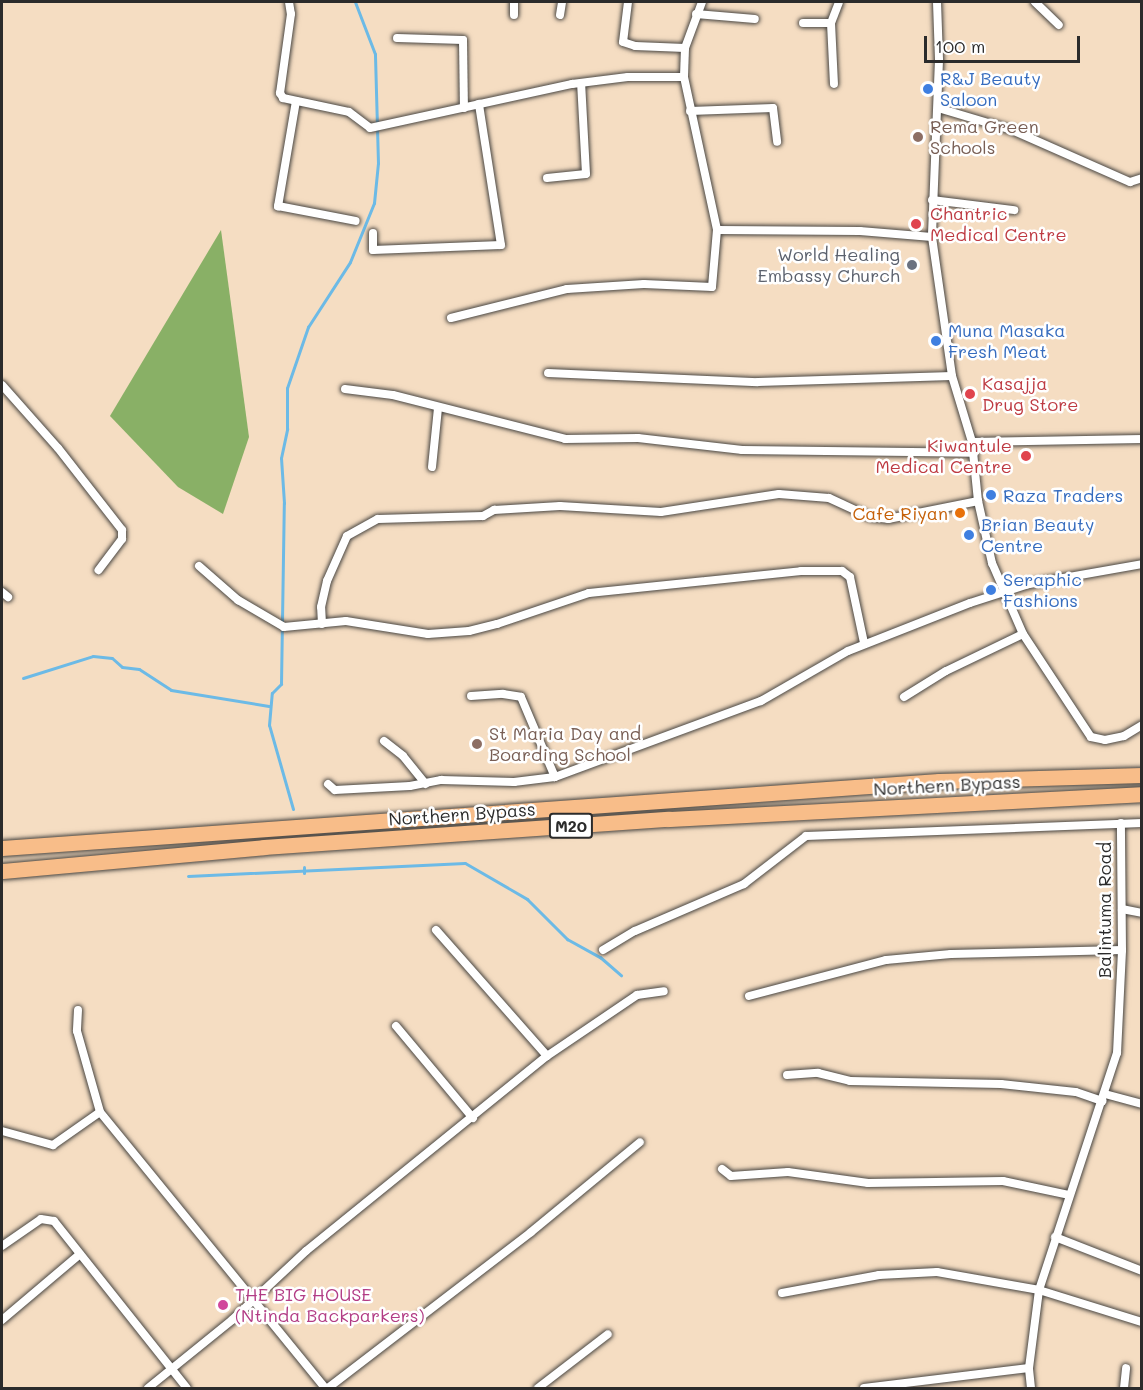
<!DOCTYPE html>
<style>
body{margin:0}
#map{position:relative;width:1143px;height:1390px;overflow:hidden;background:#f5ddc2;font-family:Mali,sans-serif}
div>[style]{position:absolute}
[style*='--x']{left:calc(var(--x)*1px);top:calc(var(--y)*1px);width:calc(var(--w)*1px);rotate:calc(var(--a)*1deg)}
.forest>*{inset:0;background:#89b066}
.stream>*{height:3px;margin:-1.5px;padding:0 1.5px;transform-origin:1.5px;border-radius:1.5px;background:#6cbae6}
.roads{filter:drop-shadow(0 0 2px #494642) drop-shadow(0 0 2px #494642)}
.minor>*{height:8px;margin:-4px;padding:0 4px;transform-origin:4px;border-radius:4px;background:#fff}
.motorway>*{height:15px;margin:-7.5px;padding:0 7.5px;transform-origin:7.5px;border-radius:7.5px;background:#f8bd89}
.dots>*{width:16px;height:16px;translate:-50% -50%;box-sizing:border-box;border:3px solid #fff;border-radius:50%}
span{translate:-50% -50%;white-space:nowrap;text-align:center;line-height:1.15;-webkit-text-stroke:5px #fff;paint-order:stroke}
.shield-label span{padding:2px 4px;background:#fff;border:2px solid;border-radius:4px;-webkit-text-stroke-width:0}
.shield-label{font-size:16px;color:#2b2b2b;font-weight:700}
.shop-label{font-size:18px;color:#366cbe}
.left{translate:0 -50%;text-align:left}
.education-label{font-size:18px;color:#785e54}
.health-label{font-size:18px;color:#be3a42}
.right{translate:-100% -50%;text-align:right}
.worship-label{font-size:18px;color:#5b616d}
.food-label{font-size:18px;color:#c56008}
.street-label{font-size:18px;color:#2b2b2b}
.hotel-label{font-size:18px;color:#b23c85}
.frame{position:absolute;inset:0;border:3px solid #2b2b2b;pointer-events:none}
.scale{position:absolute;left:924px;top:36px;width:156px;height:27px;box-sizing:border-box;border:3px solid #2b2b2b;border-top:0;padding-left:8px;font-size:18px;line-height:21px;white-space:nowrap;color:#2b2b2b;-webkit-text-stroke:4px #fff;paint-order:stroke}
</style>
<div id="map">
<div class="forest">
<i style="clip-path:polygon(221px 230px,249px 437px,223px 514px,178px 487px,110px 416px)"></i>
</div>
<div class="stream">
<i style="--x:23;--y:678;--w:73;--a:-17.4"></i>
<i style="--x:93;--y:656;--w:19;--a:6"></i>
<i style="--x:112;--y:658;--w:13;--a:42"></i>
<i style="--x:122;--y:667;--w:17;--a:7"></i>
<i style="--x:139;--y:669;--w:38;--a:33"></i>
<i style="--x:171;--y:690;--w:99;--a:9.3"></i>
<i style="--x:293;--y:809;--w:87;--a:-105.9"></i>
<i style="--x:269;--y:725;--w:32;--a:-85"></i>
<i style="--x:272;--y:693;--w:13;--a:-45"></i>
<i style="--x:281;--y:684;--w:181;--a:-89.1"></i>
<i style="--x:284;--y:503;--w:45;--a:-93.8"></i>
<i style="--x:281;--y:458;--w:30;--a:-78"></i>
<i style="--x:287;--y:429;--w:41;--a:-90"></i>
<i style="--x:287;--y:388;--w:65;--a:-71"></i>
<i style="--x:308;--y:327;--w:77;--a:-57.1"></i>
<i style="--x:350;--y:262;--w:64;--a:-67.9"></i>
<i style="--x:374;--y:203;--w:40;--a:-84.3"></i>
<i style="--x:378;--y:163;--w:109;--a:-91.6"></i>
<i style="--x:375;--y:54;--w:56;--a:-111"></i>
<i style="--x:304;--y:867;--w:6;--a:90"></i>
<i style="--x:188;--y:876;--w:277;--a:-2.7"></i>
<i style="--x:465;--y:863;--w:72;--a:30.1"></i>
<i style="--x:527;--y:899;--w:57;--a:45"></i>
<i style="--x:567;--y:939;--w:38;--a:29"></i>
<i style="--x:600;--y:957;--w:28;--a:41"></i>
</div>
<div class="roads">
<div class="minor">
<i style="--x:289;--y:2;--w:12;--a:81"></i>
<i style="--x:291;--y:14;--w:80;--a:97.9"></i>
<i style="--x:280;--y:93;--w:6;--a:59"></i>
<i style="--x:283;--y:98;--w:67;--a:12"></i>
<i style="--x:349;--y:112;--w:26;--a:37"></i>
<i style="--x:370;--y:128;--w:207;--a:-12.3"></i>
<i style="--x:572;--y:84;--w:56;--a:-7.1"></i>
<i style="--x:628;--y:77;--w:56;--a:0"></i>
<i style="--x:628;--y:2;--w:40;--a:97.1"></i>
<i style="--x:623;--y:42;--w:13;--a:18"></i>
<i style="--x:635;--y:46;--w:50;--a:2.3"></i>
<i style="--x:702;--y:2;--w:49;--a:110.3"></i>
<i style="--x:685;--y:48;--w:29;--a:92"></i>
<i style="--x:684;--y:77;--w:157;--a:77.8"></i>
<i style="--x:717;--y:230;--w:143;--a:0.4"></i>
<i style="--x:860;--y:231;--w:72;--a:4.8"></i>
<i style="--x:937;--y:2;--w:58;--a:88"></i>
<i style="--x:939;--y:60;--w:177;--a:92.3"></i>
<i style="--x:932;--y:237;--w:140;--a:81.8"></i>
<i style="--x:952;--y:376;--w:69;--a:73.1"></i>
<i style="--x:972;--y:442;--w:59;--a:84.2"></i>
<i style="--x:978;--y:501;--w:64;--a:77.3"></i>
<i style="--x:992;--y:563;--w:77;--a:66.4"></i>
<i style="--x:1023;--y:634;--w:123;--a:56.6"></i>
<i style="--x:1091;--y:737;--w:14;--a:12"></i>
<i style="--x:1105;--y:740;--w:19;--a:-12"></i>
<i style="--x:1124;--y:736;--w:21;--a:-31"></i>
<i style="--x:1035;--y:2;--w:33;--a:44"></i>
<i style="--x:696;--y:14;--w:59;--a:4.8"></i>
<i style="--x:514;--y:15;--w:13;--a:-90"></i>
<i style="--x:560;--y:15;--w:13;--a:-81"></i>
<i style="--x:803;--y:23;--w:28;--a:0"></i>
<i style="--x:831;--y:23;--w:22;--a:-69"></i>
<i style="--x:831;--y:23;--w:61;--a:87.2"></i>
<i style="--x:397;--y:38;--w:66;--a:1.7"></i>
<i style="--x:463;--y:40;--w:68;--a:89.2"></i>
<i style="--x:296;--y:101;--w:107;--a:99.7"></i>
<i style="--x:278;--y:206;--w:79;--a:10.9"></i>
<i style="--x:938;--y:108;--w:77;--a:16.6"></i>
<i style="--x:1012;--y:130;--w:129;--a:23.8"></i>
<i style="--x:1130;--y:182;--w:13;--a:-18"></i>
<i style="--x:690;--y:111;--w:83;--a:-2.1"></i>
<i style="--x:773;--y:108;--w:34;--a:83"></i>
<i style="--x:547;--y:178;--w:39;--a:-6"></i>
<i style="--x:586;--y:174;--w:91;--a:-93.1"></i>
<i style="--x:932;--y:200;--w:83;--a:7"></i>
<i style="--x:373;--y:233;--w:17;--a:90"></i>
<i style="--x:373;--y:250;--w:128;--a:-2.2"></i>
<i style="--x:501;--y:245;--w:143;--a:-98.9"></i>
<i style="--x:451;--y:318;--w:120;--a:-14"></i>
<i style="--x:567;--y:289;--w:77;--a:-3.7"></i>
<i style="--x:644;--y:284;--w:68;--a:2.5"></i>
<i style="--x:712;--y:287;--w:57;--a:-85"></i>
<i style="--x:548;--y:373;--w:210;--a:2.5"></i>
<i style="--x:758;--y:382;--w:194;--a:-1.8"></i>
<i style="--x:2;--y:385;--w:84;--a:48.4"></i>
<i style="--x:58;--y:448;--w:104;--a:52"></i>
<i style="--x:122;--y:530;--w:9;--a:90"></i>
<i style="--x:122;--y:539;--w:39;--a:127"></i>
<i style="--x:345;--y:389;--w:48;--a:7.1"></i>
<i style="--x:393;--y:395;--w:178;--a:14.3"></i>
<i style="--x:565;--y:439;--w:73;--a:-0.8"></i>
<i style="--x:638;--y:438;--w:105;--a:6.6"></i>
<i style="--x:742;--y:450;--w:232;--a:0.7"></i>
<i style="--x:972;--y:442;--w:170;--a:-1"></i>
<i style="--x:432;--y:467;--w:59;--a:-84.2"></i>
<i style="--x:199;--y:566;--w:52;--a:41.1"></i>
<i style="--x:238;--y:600;--w:53;--a:30.4"></i>
<i style="--x:284;--y:627;--w:62;--a:-5.5"></i>
<i style="--x:346;--y:621;--w:83;--a:9"></i>
<i style="--x:428;--y:634;--w:41;--a:-4.2"></i>
<i style="--x:469;--y:631;--w:29;--a:-14"></i>
<i style="--x:497;--y:624;--w:97;--a:-18.6"></i>
<i style="--x:589;--y:593;--w:213;--a:-5.9"></i>
<i style="--x:801;--y:571;--w:41;--a:0"></i>
<i style="--x:842;--y:571;--w:10;--a:37"></i>
<i style="--x:850;--y:577;--w:67;--a:78"></i>
<i style="--x:2;--y:592;--w:8;--a:40"></i>
<i style="--x:322;--y:624;--w:17;--a:-93"></i>
<i style="--x:321;--y:607;--w:27;--a:-77"></i>
<i style="--x:327;--y:581;--w:49;--a:-66"></i>
<i style="--x:347;--y:536;--w:35;--a:-29"></i>
<i style="--x:378;--y:519;--w:105;--a:-1.6"></i>
<i style="--x:483;--y:516;--w:13;--a:-29"></i>
<i style="--x:494;--y:510;--w:66;--a:-3.5"></i>
<i style="--x:560;--y:506;--w:101;--a:3.4"></i>
<i style="--x:661;--y:512;--w:119;--a:-8.7"></i>
<i style="--x:779;--y:494;--w:50;--a:4.6"></i>
<i style="--x:829;--y:498;--w:45;--a:24.9"></i>
<i style="--x:870;--y:517;--w:18;--a:6"></i>
<i style="--x:888;--y:519;--w:92;--a:-11.3"></i>
<i style="--x:471;--y:696;--w:32;--a:-4"></i>
<i style="--x:503;--y:694;--w:18;--a:9"></i>
<i style="--x:521;--y:697;--w:87;--a:67"></i>
<i style="--x:555;--y:777;--w:220;--a:-20.3"></i>
<i style="--x:761;--y:701;--w:100;--a:-29.9"></i>
<i style="--x:848;--y:651;--w:131;--a:-21.5"></i>
<i style="--x:970;--y:603;--w:62;--a:-17.9"></i>
<i style="--x:1029;--y:584;--w:115;--a:-10"></i>
<i style="--x:904;--y:697;--w:49;--a:-31.8"></i>
<i style="--x:946;--y:671;--w:85;--a:-25.7"></i>
<i style="--x:384;--y:741;--w:24;--a:38"></i>
<i style="--x:403;--y:756;--w:36;--a:51"></i>
<i style="--x:328;--y:784;--w:9;--a:41"></i>
<i style="--x:335;--y:790;--w:75;--a:-3.1"></i>
<i style="--x:410;--y:786;--w:32;--a:-11"></i>
<i style="--x:441;--y:780;--w:73;--a:1.6"></i>
<i style="--x:514;--y:782;--w:41;--a:-7"></i>
<i style="--x:1122;--y:909;--w:20;--a:11"></i>
<i style="--x:436;--y:930;--w:168;--a:48.6"></i>
<i style="--x:603;--y:950;--w:37;--a:-31"></i>
<i style="--x:635;--y:931;--w:119;--a:-23.3"></i>
<i style="--x:744;--y:884;--w:78;--a:-37.7"></i>
<i style="--x:806;--y:836;--w:336;--a:-2.2"></i>
<i style="--x:749;--y:996;--w:142;--a:-14.7"></i>
<i style="--x:886;--y:960;--w:65;--a:-5.3"></i>
<i style="--x:951;--y:954;--w:171;--a:-1.3"></i>
<i style="--x:78;--y:1010;--w:21;--a:93"></i>
<i style="--x:77;--y:1031;--w:84;--a:74.1"></i>
<i style="--x:396;--y:1026;--w:120;--a:50.1"></i>
<i style="--x:787;--y:1075;--w:31;--a:-4"></i>
<i style="--x:818;--y:1073;--w:33;--a:14"></i>
<i style="--x:850;--y:1081;--w:151;--a:1.1"></i>
<i style="--x:1001;--y:1084;--w:75;--a:6.1"></i>
<i style="--x:1076;--y:1092;--w:28;--a:19"></i>
<i style="--x:1105;--y:1094;--w:38;--a:15"></i>
<i style="--x:2;--y:1131;--w:53;--a:15.4"></i>
<i style="--x:53;--y:1145;--w:57;--a:-35.1"></i>
<i style="--x:100;--y:1112;--w:356;--a:50.8"></i>
<i style="--x:722;--y:1169;--w:11;--a:38"></i>
<i style="--x:731;--y:1176;--w:57;--a:-4"></i>
<i style="--x:788;--y:1172;--w:81;--a:7.8"></i>
<i style="--x:868;--y:1183;--w:135;--a:-0.8"></i>
<i style="--x:1003;--y:1181;--w:67;--a:12"></i>
<i style="--x:1055;--y:1237;--w:93;--a:21.3"></i>
<i style="--x:2;--y:1246;--w:47;--a:-34.7"></i>
<i style="--x:41;--y:1219;--w:13;--a:9"></i>
<i style="--x:54;--y:1221;--w:213;--a:51.5"></i>
<i style="--x:782;--y:1293;--w:99;--a:-10.5"></i>
<i style="--x:879;--y:1275;--w:58;--a:-3"></i>
<i style="--x:937;--y:1272;--w:104;--a:10"></i>
<i style="--x:1039;--y:1290;--w:108;--a:17.3"></i>
<i style="--x:2;--y:1320;--w:102;--a:-40.2"></i>
<i style="--x:148;--y:1388;--w:108;--a:-39"></i>
<i style="--x:232;--y:1320;--w:101;--a:-43"></i>
<i style="--x:306;--y:1251;--w:310;--a:-39"></i>
<i style="--x:547;--y:1056;--w:109;--a:-34.1"></i>
<i style="--x:637;--y:995;--w:27;--a:-8"></i>
<i style="--x:328;--y:1388;--w:256;--a:-37.5"></i>
<i style="--x:531;--y:1232;--w:141;--a:-39.5"></i>
<i style="--x:538;--y:1388;--w:88;--a:-37.6"></i>
<i style="--x:864;--y:1388;--w:166;--a:-6.9"></i>
<i style="--x:1031;--y:1388;--w:20;--a:-96"></i>
<i style="--x:1029;--y:1368;--w:79;--a:-82.7"></i>
<i style="--x:1039;--y:1290;--w:250;--a:-71.8"></i>
<i style="--x:1117;--y:1053;--w:103;--a:-87.2"></i>
<i style="--x:1122;--y:950;--w:127;--a:-90.5"></i>
<i style="--x:1124;--y:1388;--w:20;--a:-84"></i>
</div>
<div class="motorway">
<i style="--x:2;--y:848;--w:939;--a:-4.09"></i>
<i style="--x:939;--y:781;--w:203;--a:-1.7"></i>
<i style="--x:2;--y:871;--w:263;--a:-5.2"></i>
<i style="--x:264;--y:847;--w:405;--a:-4"></i>
<i style="--x:668;--y:819;--w:475;--a:-3"></i>
</div>
</div>
<div class="dots">
<i style="left:928px;top:89px;background:#3f7fe0"></i>
<i style="left:918px;top:137px;background:#8d6e63"></i>
<i style="left:916px;top:224px;background:#e0444e"></i>
<i style="left:912px;top:265px;background:#6b7280"></i>
<i style="left:936px;top:341px;background:#3f7fe0"></i>
<i style="left:970px;top:394px;background:#e0444e"></i>
<i style="left:1026px;top:456px;background:#e0444e"></i>
<i style="left:991px;top:495px;background:#3f7fe0"></i>
<i style="left:960px;top:513px;background:#e8710a"></i>
<i style="left:969px;top:535px;background:#3f7fe0"></i>
<i style="left:991px;top:590px;background:#3f7fe0"></i>
<i style="left:477px;top:744px;background:#8d6e63"></i>
<i style="left:223px;top:1305px;background:#d1479c"></i>
</div>
<div class="shield-label">
<span style="left:571px;top:826px">M20</span>
</div>
<div class="shop-label">
<span class="left" style="left:940px;top:89px">R&amp;J Beauty<br>Saloon</span>
<span class="left" style="left:948px;top:341px">Muna Masaka<br>Fresh Meat</span>
<span class="left" style="left:1003px;top:495px">Raza Traders</span>
<span class="left" style="left:981px;top:535px">Brian Beauty<br>Centre</span>
<span class="left" style="left:1003px;top:590px">Seraphic<br>Fashions</span>
</div>
<div class="education-label">
<span class="left" style="left:930px;top:137px">Rema Green<br>Schools</span>
<span class="left" style="left:489px;top:744px">St Maria Day and<br>Boarding School</span>
</div>
<div class="health-label">
<span class="left" style="left:930px;top:224px">Chantric<br>Medical Centre</span>
<span class="left" style="left:982px;top:394px">Kasajja<br>Drug Store</span>
<span class="right" style="left:1012px;top:456px">Kiwantule<br>Medical Centre</span>
</div>
<div class="worship-label">
<span class="right" style="left:900px;top:265px">World Healing<br>Embassy Church</span>
</div>
<div class="food-label">
<span class="right" style="left:948px;top:513px">Cafe Riyan</span>
</div>
<div class="street-label">
<span style="left:947px;top:785px;rotate:-3deg">Northern Bypass</span>
<span style="left:462px;top:814px;rotate:-4deg">Northern Bypass</span>
<span style="left:1104px;top:910px;rotate:-90deg">Balintuma Road</span>
</div>
<div class="hotel-label">
<span class="left" style="left:235px;top:1305px">THE BIG HOUSE<br>(Ntinda Backparkers)</span>
</div>
<div class="frame"></div>
<div class="scale">100 m</div>
</div>
